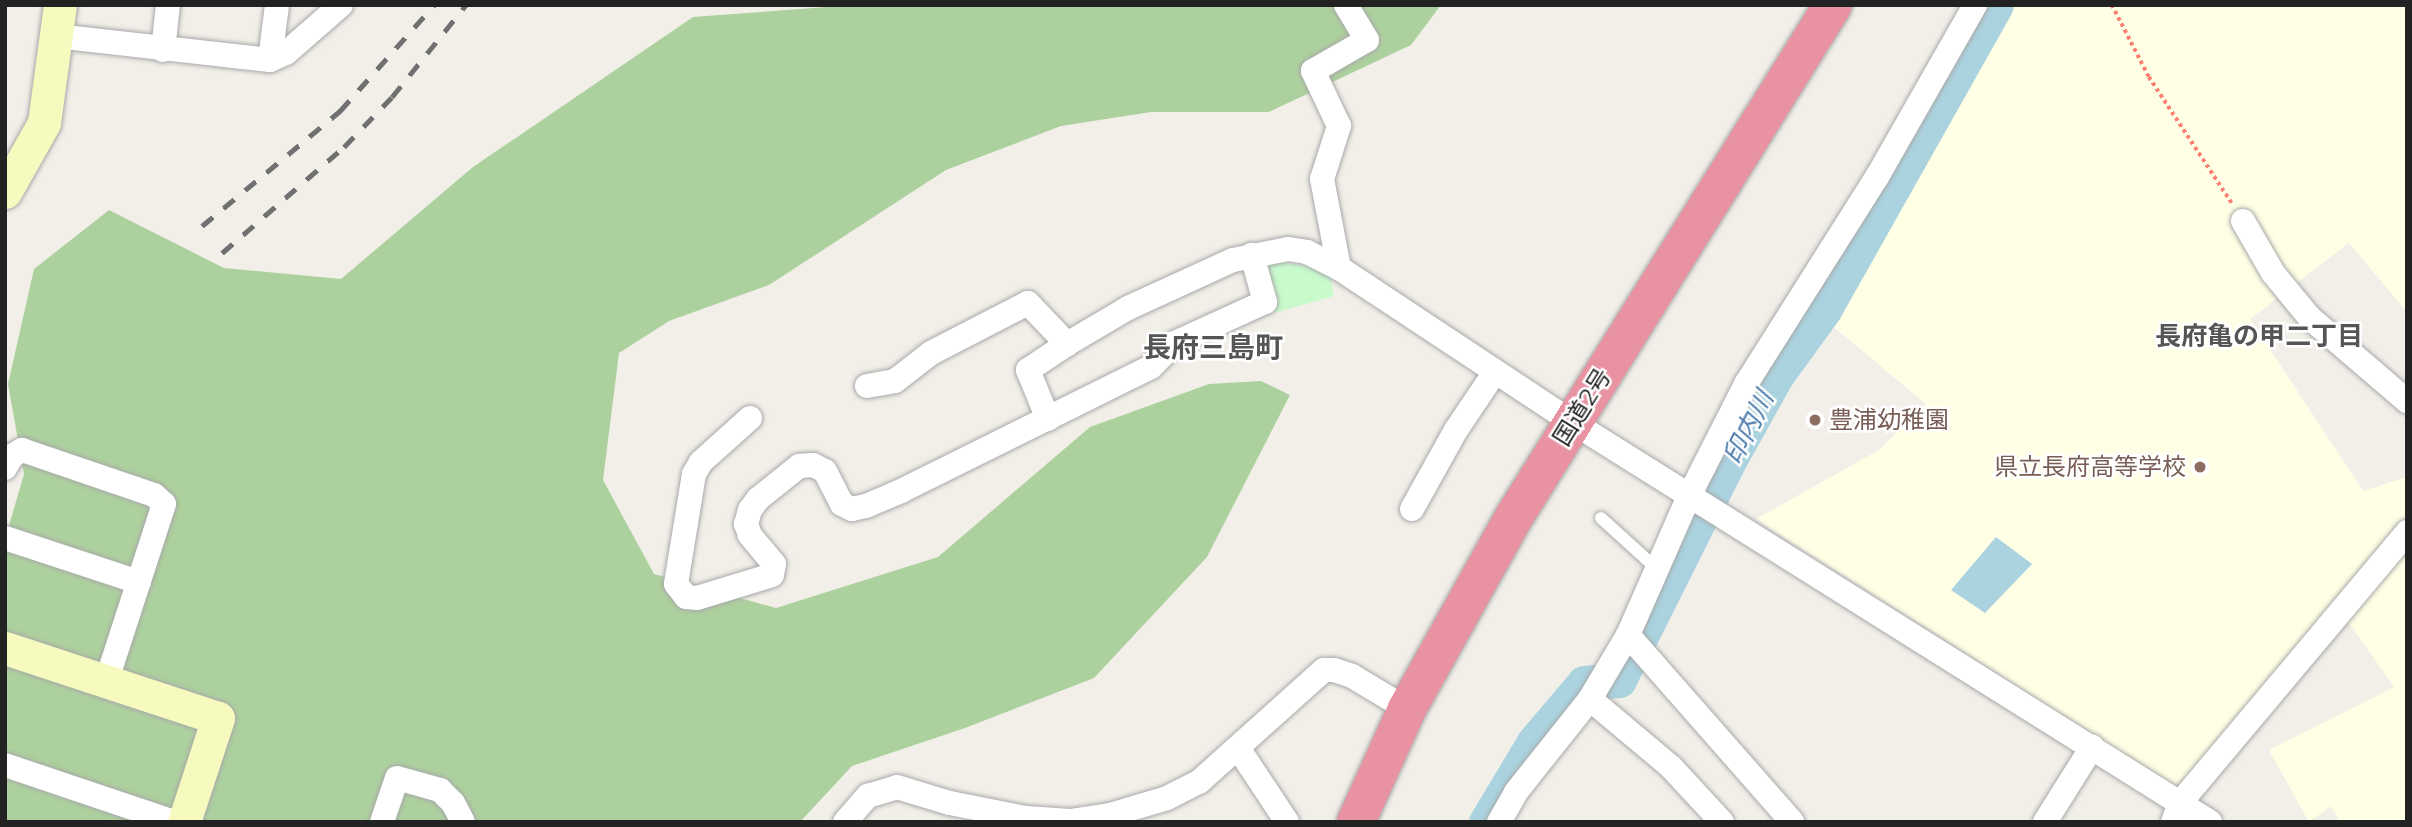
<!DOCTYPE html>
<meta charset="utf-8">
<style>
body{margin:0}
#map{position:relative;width:2412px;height:827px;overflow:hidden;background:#f2efe9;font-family:Montserrat,"Noto Sans JP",sans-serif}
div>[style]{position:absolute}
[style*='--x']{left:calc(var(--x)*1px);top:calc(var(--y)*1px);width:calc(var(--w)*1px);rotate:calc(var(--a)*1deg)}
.education>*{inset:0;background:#ffffe5}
.forest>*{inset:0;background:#add19e}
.park>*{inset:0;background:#c8facc}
.water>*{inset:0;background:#aad3df}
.river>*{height:35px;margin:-17.5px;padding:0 17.5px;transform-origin:17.5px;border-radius:17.5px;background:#aad3df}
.path>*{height:3.5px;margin-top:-1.75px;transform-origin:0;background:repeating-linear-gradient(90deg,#fa8072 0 3.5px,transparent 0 7px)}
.roads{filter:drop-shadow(0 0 2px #a9a9a9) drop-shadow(0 0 2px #a9a9a9)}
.lane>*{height:12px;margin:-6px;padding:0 6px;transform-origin:6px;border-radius:6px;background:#fff}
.street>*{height:24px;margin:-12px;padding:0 12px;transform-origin:12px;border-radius:12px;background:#fff}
.secondary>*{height:33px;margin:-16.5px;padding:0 16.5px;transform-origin:16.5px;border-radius:16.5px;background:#f7fabf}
.highway>*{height:38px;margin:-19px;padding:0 19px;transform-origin:19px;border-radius:19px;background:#e892a2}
.rail>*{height:5px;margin-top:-2.5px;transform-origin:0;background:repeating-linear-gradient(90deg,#707070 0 14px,transparent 0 28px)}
.dots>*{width:19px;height:19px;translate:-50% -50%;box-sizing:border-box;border:4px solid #fff;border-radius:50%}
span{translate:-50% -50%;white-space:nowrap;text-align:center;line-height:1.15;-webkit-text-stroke:5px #fff;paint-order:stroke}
.street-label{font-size:24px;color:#222}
.education-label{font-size:24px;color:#785e54}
.left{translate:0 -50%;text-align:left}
.right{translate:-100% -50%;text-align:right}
.neighbourhood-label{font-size:26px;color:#555;font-weight:700}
.water-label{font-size:26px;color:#4a7aab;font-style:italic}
.quarter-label{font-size:28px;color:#555;font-weight:700}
.frame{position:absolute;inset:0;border:7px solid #222;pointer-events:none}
</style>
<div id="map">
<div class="education">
<i style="clip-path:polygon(2005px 5px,2407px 5px,2407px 312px,2349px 243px,2250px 319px,2363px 491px,2407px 477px,2407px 822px,2340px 822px,2331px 806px,2309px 822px,2269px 750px,2394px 687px,2336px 604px,2184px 782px,2175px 786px,1756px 519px,1879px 450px,1926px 404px,1828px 322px,1901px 199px)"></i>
</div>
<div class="forest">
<i style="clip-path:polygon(854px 5px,1441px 5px,1411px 45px,1269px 112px,1151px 112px,1061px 126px,946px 170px,769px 285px,669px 321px,619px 353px,603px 480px,654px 574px,776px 608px,938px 557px,1090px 427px,1209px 384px,1261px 381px,1290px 395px,1207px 557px,1094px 678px,965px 728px,852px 766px,800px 822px,5px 822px,5px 539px,24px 474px,8px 384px,34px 269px,109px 210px,224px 268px,341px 279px,473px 167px,693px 17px)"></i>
</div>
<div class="park">
<i style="clip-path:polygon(1272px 260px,1321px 269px,1330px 276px,1334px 296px,1274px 313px,1260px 272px)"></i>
</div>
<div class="water">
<i style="clip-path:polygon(1996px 537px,2032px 564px,1985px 613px,1951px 590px)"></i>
</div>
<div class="river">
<i style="--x:1486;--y:822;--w:93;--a:-59"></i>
<i style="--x:1534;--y:742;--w:77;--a:-49.7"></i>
<i style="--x:1584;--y:683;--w:35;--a:-5"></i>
<i style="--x:1619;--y:680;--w:239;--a:-63.4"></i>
<i style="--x:1726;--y:466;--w:103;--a:-60.9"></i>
<i style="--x:1776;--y:376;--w:82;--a:-54"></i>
<i style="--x:1824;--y:310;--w:350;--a:-60.6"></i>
</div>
<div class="path">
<i style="--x:2112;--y:5;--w:81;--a:62.8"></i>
<i style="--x:2149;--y:77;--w:153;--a:56.7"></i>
</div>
<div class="roads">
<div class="lane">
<i style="--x:1601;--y:518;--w:76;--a:42.3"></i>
</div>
<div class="street">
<i style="--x:56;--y:36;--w:215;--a:6.4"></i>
<i style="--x:270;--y:60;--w:17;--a:-24"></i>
<i style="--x:286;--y:53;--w:73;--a:-41.1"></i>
<i style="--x:163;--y:50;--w:45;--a:-83.7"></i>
<i style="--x:270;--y:60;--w:55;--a:-82.7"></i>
<i style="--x:2243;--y:221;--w:60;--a:60"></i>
<i style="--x:2273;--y:273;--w:58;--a:50.6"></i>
<i style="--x:2310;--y:318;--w:128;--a:40.6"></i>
<i style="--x:1339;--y:268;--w:91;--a:-100.8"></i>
<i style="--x:1322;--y:179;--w:56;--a:-72.2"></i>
<i style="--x:1339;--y:126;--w:61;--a:-115.3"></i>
<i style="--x:1313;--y:71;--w:62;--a:-29.9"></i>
<i style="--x:1367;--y:40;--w:41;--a:-121"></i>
<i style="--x:867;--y:386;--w:28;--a:-10"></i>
<i style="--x:895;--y:381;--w:46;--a:-37.9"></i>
<i style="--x:931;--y:353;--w:109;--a:-27.3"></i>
<i style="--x:1028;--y:303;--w:57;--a:46.4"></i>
<i style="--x:750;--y:418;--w:66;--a:138.1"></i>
<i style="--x:701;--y:462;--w:14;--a:120"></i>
<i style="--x:694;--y:474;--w:111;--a:99.3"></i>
<i style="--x:676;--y:584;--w:16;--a:52"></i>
<i style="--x:686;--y:597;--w:11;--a:5"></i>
<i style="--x:697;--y:598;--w:78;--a:-17"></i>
<i style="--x:772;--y:575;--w:11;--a:-80"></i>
<i style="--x:774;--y:564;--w:38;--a:-130"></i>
<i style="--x:750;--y:535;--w:12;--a:-110"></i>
<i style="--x:746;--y:524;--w:15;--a:-74"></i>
<i style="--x:750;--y:510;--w:14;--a:-54"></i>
<i style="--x:758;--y:499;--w:53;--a:-38.8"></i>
<i style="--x:799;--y:466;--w:14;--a:-4"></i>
<i style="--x:813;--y:465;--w:13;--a:27"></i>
<i style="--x:825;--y:471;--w:37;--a:63"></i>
<i style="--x:842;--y:504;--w:11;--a:27"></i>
<i style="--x:852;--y:509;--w:14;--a:-12"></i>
<i style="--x:866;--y:506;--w:38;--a:-23"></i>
<i style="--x:901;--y:491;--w:279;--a:-26.4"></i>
<i style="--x:1151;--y:367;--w:34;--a:-45"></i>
<i style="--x:1175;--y:343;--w:99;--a:-24.5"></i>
<i style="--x:1265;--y:302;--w:49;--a:-105.5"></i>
<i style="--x:1048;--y:419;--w:53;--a:-112.2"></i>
<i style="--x:1028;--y:370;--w:47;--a:-33.7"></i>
<i style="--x:1067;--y:344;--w:71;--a:-30.5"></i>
<i style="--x:1128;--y:308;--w:115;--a:-24.6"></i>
<i style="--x:1233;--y:260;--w:56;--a:-11.3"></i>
<i style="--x:1288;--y:249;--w:19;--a:9"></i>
<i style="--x:1307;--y:252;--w:36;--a:27"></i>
<i style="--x:1339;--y:268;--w:279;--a:33.5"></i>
<i style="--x:1572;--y:422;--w:753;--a:32.09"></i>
<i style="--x:5;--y:468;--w:14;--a:-60"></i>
<i style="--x:12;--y:456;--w:12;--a:-31"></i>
<i style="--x:22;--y:450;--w:139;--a:18.8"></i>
<i style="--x:154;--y:495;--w:13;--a:42"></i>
<i style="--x:164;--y:504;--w:188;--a:108"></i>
<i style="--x:1412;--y:509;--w:90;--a:-60.9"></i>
<i style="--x:1456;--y:430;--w:70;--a:-56.1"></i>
<i style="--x:5;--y:538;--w:141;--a:18.2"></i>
<i style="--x:1628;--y:635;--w:249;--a:48.7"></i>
<i style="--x:1590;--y:699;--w:106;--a:40"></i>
<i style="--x:1671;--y:767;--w:75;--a:47.2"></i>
<i style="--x:1238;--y:748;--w:89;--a:56.5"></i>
<i style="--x:5;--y:765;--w:178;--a:18.6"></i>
<i style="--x:382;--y:822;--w:46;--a:-71.2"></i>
<i style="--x:397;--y:778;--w:45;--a:15.6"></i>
<i style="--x:440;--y:790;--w:18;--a:45"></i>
<i style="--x:453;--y:803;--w:21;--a:62"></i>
<i style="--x:845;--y:822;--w:35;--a:-49"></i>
<i style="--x:868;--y:796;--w:30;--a:-17"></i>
<i style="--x:897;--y:787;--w:55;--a:16.8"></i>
<i style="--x:950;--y:803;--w:77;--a:11.2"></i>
<i style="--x:1026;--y:818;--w:44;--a:3.9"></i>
<i style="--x:1070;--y:821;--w:40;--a:-8.5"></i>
<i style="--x:1110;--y:815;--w:59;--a:-16.6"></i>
<i style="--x:1167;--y:798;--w:36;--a:-27"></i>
<i style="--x:1199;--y:782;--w:168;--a:-41.9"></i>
<i style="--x:1324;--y:670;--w:10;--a:0"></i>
<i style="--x:1334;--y:670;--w:19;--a:18"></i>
<i style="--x:1352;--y:676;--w:64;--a:31"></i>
<i style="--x:1499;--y:822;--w:34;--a:-60"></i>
<i style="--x:1516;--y:792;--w:119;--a:-51.5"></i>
<i style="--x:1590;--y:699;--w:74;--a:-59.3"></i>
<i style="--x:1628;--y:635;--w:152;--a:-66.3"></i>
<i style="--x:1689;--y:496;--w:126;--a:-63"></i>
<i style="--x:1746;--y:384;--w:245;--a:-57.7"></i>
<i style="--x:1877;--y:177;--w:198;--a:-60.3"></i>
<i style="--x:2045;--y:822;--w:89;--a:-57.9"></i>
<i style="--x:2173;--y:822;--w:20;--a:-70"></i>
<i style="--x:2180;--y:803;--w:354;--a:-50"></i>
</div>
<div class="secondary">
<i style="--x:5;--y:192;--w:79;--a:-60.5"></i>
<i style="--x:44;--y:123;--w:119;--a:-82.3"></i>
<i style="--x:5;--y:648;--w:224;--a:18.2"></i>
<i style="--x:218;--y:718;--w:109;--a:108.1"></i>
</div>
<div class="highway">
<i style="--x:1356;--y:822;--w:124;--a:-65.7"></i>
<i style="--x:1407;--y:709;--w:220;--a:-60.9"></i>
<i style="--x:1514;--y:517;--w:603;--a:-58.08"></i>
</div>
</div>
<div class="rail">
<i style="--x:202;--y:226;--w:180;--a:-39.8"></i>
<i style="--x:340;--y:111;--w:142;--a:-48.4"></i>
<i style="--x:222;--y:253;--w:162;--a:-41"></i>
<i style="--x:344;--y:147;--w:69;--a:-46.2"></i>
<i style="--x:392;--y:97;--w:118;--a:-51.2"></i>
</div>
<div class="dots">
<i style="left:1815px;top:420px;background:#8d6e63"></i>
<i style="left:2200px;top:467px;background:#8d6e63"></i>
</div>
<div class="street-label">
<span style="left:1582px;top:407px;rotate:-58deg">国道2号</span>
</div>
<div class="education-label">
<span class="left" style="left:1829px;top:420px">豊浦幼稚園</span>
<span class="right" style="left:2186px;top:467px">県立長府高等学校</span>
</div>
<div class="neighbourhood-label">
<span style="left:2259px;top:337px">長府亀の甲二丁目</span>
</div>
<div class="water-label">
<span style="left:1749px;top:428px;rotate:-63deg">印内川</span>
</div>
<div class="quarter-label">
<span style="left:1213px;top:347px">長府三島町</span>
</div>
<div class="frame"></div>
</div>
